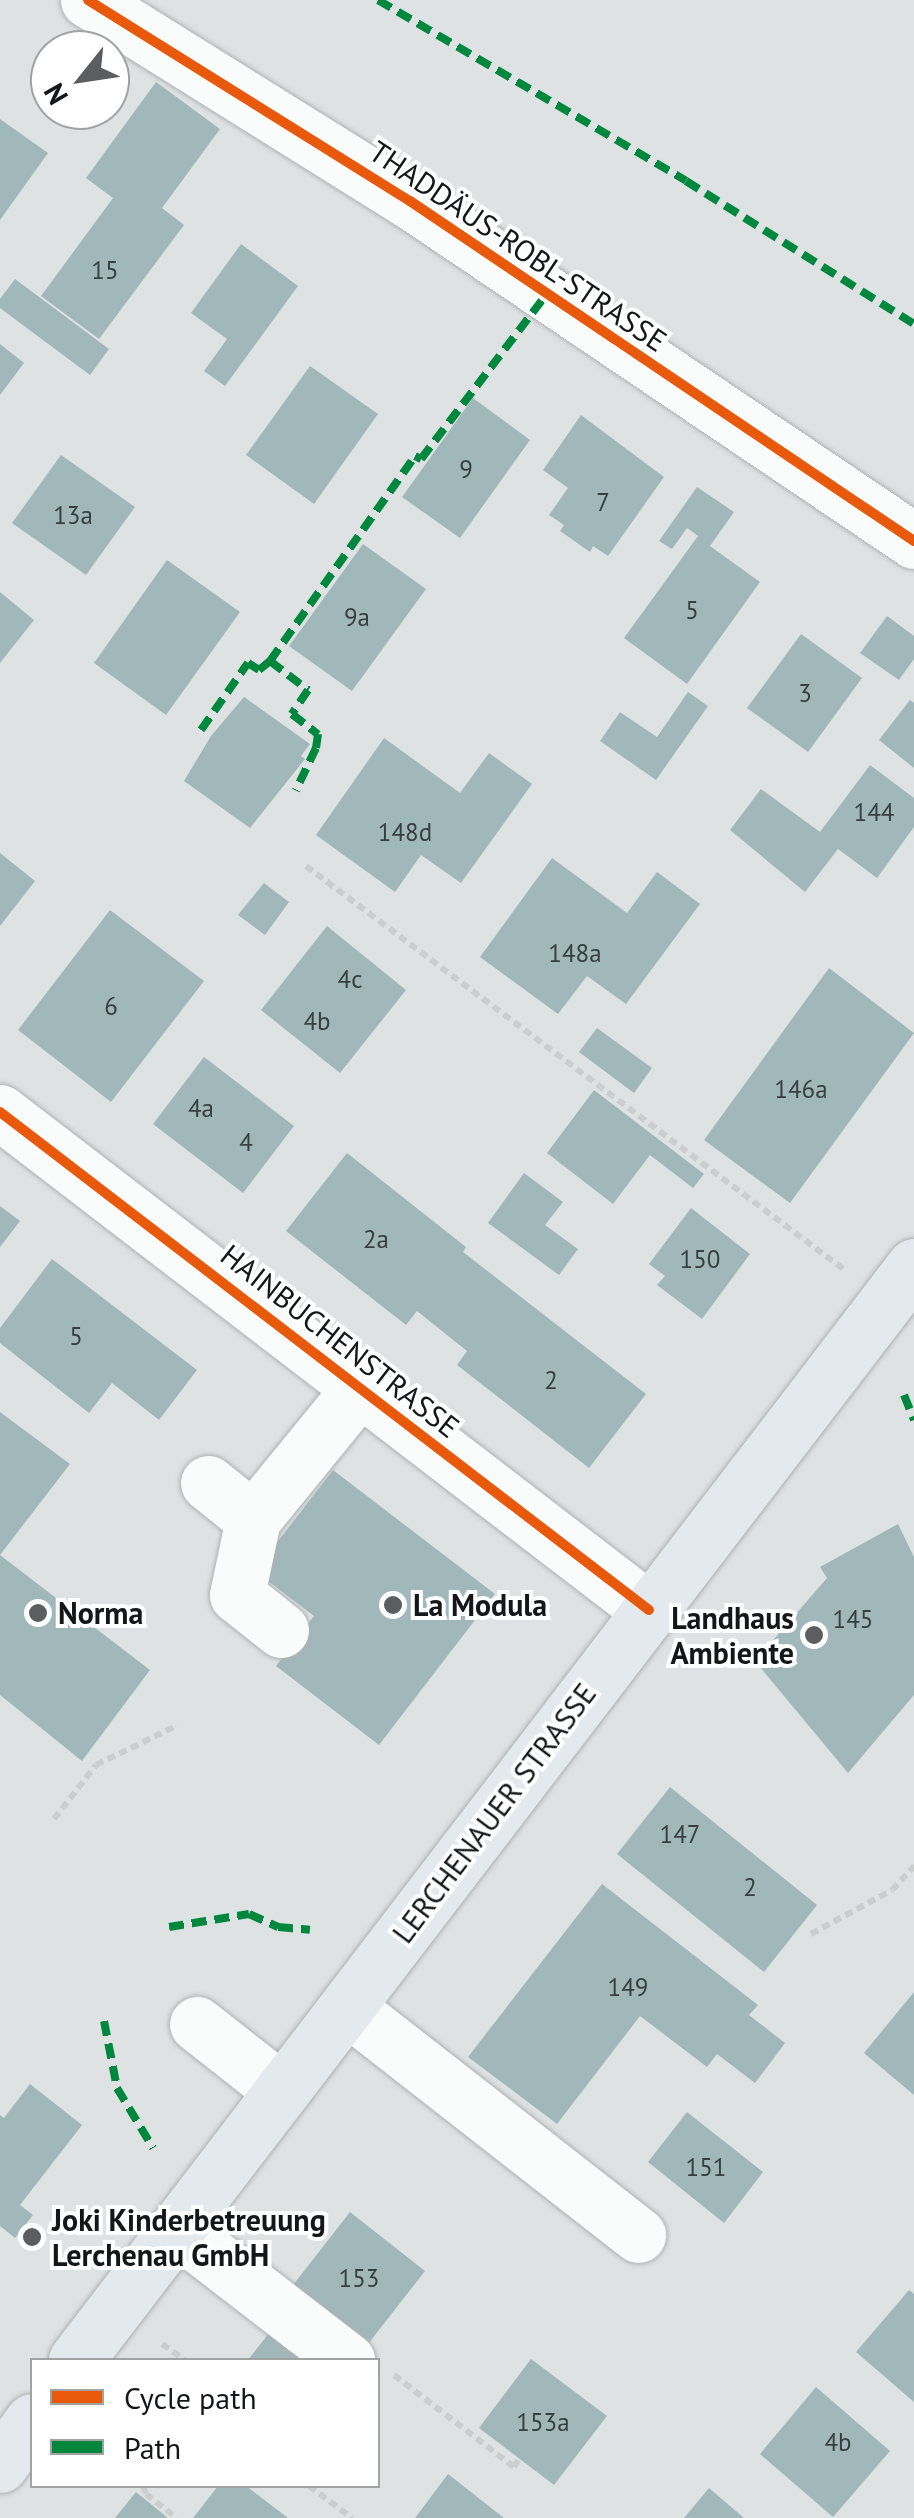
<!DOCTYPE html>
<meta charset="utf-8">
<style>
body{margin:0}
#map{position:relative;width:914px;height:2518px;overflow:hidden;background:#dee2e3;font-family:"PT Sans",sans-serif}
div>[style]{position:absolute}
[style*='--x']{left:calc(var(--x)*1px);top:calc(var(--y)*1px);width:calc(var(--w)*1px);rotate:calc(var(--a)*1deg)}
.building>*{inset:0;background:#a1b8bb}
.path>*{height:6px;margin-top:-3px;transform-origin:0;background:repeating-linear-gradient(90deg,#cccece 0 8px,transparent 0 13px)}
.roads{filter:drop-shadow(0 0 2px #afb1b2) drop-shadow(0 0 2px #afb1b2)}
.minor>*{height:55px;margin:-27.5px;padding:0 27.5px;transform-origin:27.5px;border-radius:27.5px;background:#fafbfb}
.major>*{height:55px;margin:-27.5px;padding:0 27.5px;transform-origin:27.5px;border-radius:27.5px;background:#e3e9ed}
.quiet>*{height:8px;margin-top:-4px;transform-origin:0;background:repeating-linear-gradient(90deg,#00873e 0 15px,transparent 0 23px)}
.cycleway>*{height:10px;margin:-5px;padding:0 5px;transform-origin:5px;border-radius:5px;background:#e8590c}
.dots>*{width:28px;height:28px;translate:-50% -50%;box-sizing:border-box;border:5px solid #fff;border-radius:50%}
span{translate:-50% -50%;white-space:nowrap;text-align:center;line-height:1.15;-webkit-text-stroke:8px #fff;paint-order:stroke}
.number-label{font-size:25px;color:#373e40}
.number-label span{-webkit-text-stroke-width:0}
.street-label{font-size:30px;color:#141617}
.poi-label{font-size:30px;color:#141617;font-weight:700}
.left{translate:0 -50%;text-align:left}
.right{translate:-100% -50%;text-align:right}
.legend{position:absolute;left:30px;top:2358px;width:350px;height:130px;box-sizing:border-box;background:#fff;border:2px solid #a1a2a2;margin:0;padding:12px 18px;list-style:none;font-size:30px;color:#141617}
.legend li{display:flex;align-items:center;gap:20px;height:50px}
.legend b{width:50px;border:2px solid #a1a2a2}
.north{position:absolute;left:30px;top:30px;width:100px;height:100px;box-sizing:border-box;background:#fff;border:2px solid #a1a2a2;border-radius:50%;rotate:240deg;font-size:28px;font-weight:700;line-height:40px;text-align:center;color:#141617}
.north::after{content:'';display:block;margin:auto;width:35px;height:45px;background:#5b5d5e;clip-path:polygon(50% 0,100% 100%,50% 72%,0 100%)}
</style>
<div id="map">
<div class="building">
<i style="clip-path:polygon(156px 82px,220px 129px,162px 208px,184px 225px,99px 339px,41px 296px,113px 198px,86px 178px)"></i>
<i style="clip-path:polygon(0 119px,48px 153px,0 220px)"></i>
<i style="clip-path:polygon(241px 244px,298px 286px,225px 386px,204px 371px,227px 339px,191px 313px)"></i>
<i style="clip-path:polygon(15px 279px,109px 349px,90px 375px,0 308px,0 299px)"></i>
<i style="clip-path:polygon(0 344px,24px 363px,0 395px)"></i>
<i style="clip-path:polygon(310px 366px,378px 414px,314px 504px,246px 455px)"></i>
<i style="clip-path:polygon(473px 398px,530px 440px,460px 538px,402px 497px)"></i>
<i style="clip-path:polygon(581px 415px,664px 477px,608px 556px,593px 546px,590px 552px,560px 531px,564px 525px,549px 515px,568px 488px,543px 470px)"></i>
<i style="clip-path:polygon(61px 455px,135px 507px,86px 575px,12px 523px)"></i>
<i style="clip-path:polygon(697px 487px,734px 512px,710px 546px,760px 582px,687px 684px,624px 638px,698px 536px,687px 528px,672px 549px,659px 541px)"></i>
<i style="clip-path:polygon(363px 544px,426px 589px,352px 691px,289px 646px)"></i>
<i style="clip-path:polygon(167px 560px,240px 612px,166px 715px,94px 663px)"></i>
<i style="clip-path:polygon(0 592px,34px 620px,0 663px)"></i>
<i style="clip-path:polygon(887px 616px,914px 636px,914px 659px,899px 680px,860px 653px)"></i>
<i style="clip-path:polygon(801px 634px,862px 678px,808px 752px,747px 708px)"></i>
<i style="clip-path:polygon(688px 692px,708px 706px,656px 780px,600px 741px,620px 712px,657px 737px)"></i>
<i style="clip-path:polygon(244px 697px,310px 744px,301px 756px,305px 759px,250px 828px,184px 781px,211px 736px)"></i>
<i style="clip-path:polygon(910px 700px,914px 703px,914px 768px,879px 740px)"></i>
<i style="clip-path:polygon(384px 738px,460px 793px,489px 753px,532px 784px,461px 883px,421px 855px,395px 892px,316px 835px)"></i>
<i style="clip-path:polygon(870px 765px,914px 798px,914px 827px,877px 878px,838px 849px,805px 892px,730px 830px,761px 789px,820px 832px)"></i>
<i style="clip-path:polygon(0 853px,35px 881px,0 926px)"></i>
<i style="clip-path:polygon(552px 858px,627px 913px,657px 872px,700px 904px,626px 1004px,587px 976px,558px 1014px,480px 957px)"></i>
<i style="clip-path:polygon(264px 883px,289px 902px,265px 935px,238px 915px)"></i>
<i style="clip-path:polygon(110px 910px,204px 981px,111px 1102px,18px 1030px)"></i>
<i style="clip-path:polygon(327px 926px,406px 990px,340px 1073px,261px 1010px)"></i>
<i style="clip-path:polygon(829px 968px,914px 1033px,790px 1203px,704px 1140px)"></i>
<i style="clip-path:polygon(597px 1028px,652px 1068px,634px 1093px,579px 1052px)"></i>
<i style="clip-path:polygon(204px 1057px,294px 1126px,243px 1193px,153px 1124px)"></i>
<i style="clip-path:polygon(594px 1090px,704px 1174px,693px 1188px,650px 1155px,613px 1204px,547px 1153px)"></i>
<i style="clip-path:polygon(347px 1153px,466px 1247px,463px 1252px,646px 1394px,589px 1468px,457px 1365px,467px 1351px,417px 1311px,406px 1325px,286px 1231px)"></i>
<i style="clip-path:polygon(524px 1173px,563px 1202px,545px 1225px,578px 1249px,559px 1275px,488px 1223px)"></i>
<i style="clip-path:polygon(0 1206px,20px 1221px,0 1247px)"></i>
<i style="clip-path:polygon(691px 1208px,750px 1254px,702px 1319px,657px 1285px,665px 1276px,649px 1264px)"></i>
<i style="clip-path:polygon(52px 1259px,197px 1370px,159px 1420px,112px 1383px,89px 1413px,0 1343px,0 1328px)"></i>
<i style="clip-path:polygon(0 1412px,70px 1464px,0 1555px,150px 1670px,82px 1761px,0 1695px)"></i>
<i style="clip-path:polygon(333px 1470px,495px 1594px,379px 1745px,276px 1666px,314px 1616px,255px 1571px)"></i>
<i style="clip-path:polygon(898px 1524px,914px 1557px,914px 1695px,848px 1773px,755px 1661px,827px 1578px,820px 1567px)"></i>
<i style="clip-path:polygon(670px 1787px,817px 1905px,764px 1972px,617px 1854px)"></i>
<i style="clip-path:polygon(602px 1884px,758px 2005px,749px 2015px,785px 2043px,755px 2083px,717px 2054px,707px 2067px,640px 2016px,557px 2124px,468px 2057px)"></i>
<i style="clip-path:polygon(914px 1992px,914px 2095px,864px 2053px)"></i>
<i style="clip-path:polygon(30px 2084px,82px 2125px,20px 2205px,33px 2215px,15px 2238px,0 2226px,0 2115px,4px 2118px)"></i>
<i style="clip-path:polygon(687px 2112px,763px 2172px,724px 2223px,648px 2162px)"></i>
<i style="clip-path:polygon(350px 2212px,425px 2271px,368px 2344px,293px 2285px)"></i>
<i style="clip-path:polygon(909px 2290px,914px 2294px,914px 2402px,856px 2352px)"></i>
<i style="clip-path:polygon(273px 2328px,316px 2360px,248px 2360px)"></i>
<i style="clip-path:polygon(531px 2359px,607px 2416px,554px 2485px,479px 2428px)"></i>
<i style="clip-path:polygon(816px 2387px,890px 2451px,833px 2517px,760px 2454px)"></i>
<i style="clip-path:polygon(448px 2474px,504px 2518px,415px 2518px)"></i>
<i style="clip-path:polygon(218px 2486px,246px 2486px,288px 2518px,193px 2518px)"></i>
<i style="clip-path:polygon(709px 2488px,744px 2518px,684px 2518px)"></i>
<i style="clip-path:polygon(136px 2492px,168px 2518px,115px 2518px)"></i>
</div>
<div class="path">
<i style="--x:306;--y:866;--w:675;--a:36.87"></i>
<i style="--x:54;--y:1819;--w:68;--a:-52.1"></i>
<i style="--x:96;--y:1765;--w:91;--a:-26"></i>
<i style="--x:811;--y:1934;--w:92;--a:-28.5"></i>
<i style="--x:892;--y:1890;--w:33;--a:-47"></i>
<i style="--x:162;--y:2344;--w:28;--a:35"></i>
<i style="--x:394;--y:2375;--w:151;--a:37.5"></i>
<i style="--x:514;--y:2467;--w:9;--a:-58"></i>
<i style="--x:143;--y:2486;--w:9;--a:69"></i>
<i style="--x:146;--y:2494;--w:39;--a:38"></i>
<i style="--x:309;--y:2486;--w:54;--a:36.7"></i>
</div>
<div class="roads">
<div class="minor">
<i style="--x:88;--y:0;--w:380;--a:32"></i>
<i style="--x:410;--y:201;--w:608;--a:34"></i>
<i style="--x:0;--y:1112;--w:818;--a:37.5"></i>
<i style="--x:208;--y:1483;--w:58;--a:38.7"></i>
<i style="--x:281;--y:1630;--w:56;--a:-141.5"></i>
<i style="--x:237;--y:1595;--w:78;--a:-78.1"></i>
<i style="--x:253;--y:1519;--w:169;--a:-50.8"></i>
<i style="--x:349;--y:2009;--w:367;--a:38"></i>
<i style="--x:197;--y:2024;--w:108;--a:38.2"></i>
<i style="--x:177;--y:2229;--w:215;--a:37.6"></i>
</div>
<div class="major">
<i style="--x:76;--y:2360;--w:1378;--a:-52.55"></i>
<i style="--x:0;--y:2465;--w:54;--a:-54"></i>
</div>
</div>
<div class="quiet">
<i style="--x:378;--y:0;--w:357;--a:30.4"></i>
<i style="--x:686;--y:181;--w:269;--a:32.1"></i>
<i style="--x:270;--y:661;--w:48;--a:37.3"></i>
<i style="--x:308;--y:690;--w:29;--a:124"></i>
<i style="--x:292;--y:714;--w:33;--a:38"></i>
<i style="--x:318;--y:734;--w:14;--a:98"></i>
<i style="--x:316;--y:748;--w:47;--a:115.5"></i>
<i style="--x:201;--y:730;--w:82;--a:-55"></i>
<i style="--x:248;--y:663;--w:13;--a:32"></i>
<i style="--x:259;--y:670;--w:14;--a:-39"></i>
<i style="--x:270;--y:661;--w:251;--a:-54.7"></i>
<i style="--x:415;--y:456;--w:7;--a:27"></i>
<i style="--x:421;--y:459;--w:206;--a:-52.7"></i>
<i style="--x:904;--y:1395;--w:27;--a:68"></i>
<i style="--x:169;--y:1927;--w:81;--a:-9.2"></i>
<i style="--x:249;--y:1914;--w:32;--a:24"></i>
<i style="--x:278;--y:1927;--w:32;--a:5"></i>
<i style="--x:104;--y:2021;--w:68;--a:79"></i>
<i style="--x:117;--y:2088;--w:70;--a:59"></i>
</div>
<div class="cycleway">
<i style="--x:88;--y:0;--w:380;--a:32"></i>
<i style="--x:410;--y:201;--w:608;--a:34"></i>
<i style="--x:0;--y:1112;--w:818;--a:37.5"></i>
</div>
<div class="dots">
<i style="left:393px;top:1605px;background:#5b5d5e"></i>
<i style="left:38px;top:1613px;background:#5b5d5e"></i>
<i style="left:814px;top:1635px;background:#5b5d5e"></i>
<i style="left:32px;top:2237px;background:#5b5d5e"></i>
</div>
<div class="number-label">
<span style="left:105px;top:270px">15</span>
<span style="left:466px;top:469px">9</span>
<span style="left:603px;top:502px">7</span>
<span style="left:73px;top:515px">13a</span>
<span style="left:692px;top:610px">5</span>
<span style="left:357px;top:617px">9a</span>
<span style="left:805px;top:693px">3</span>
<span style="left:874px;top:812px">144</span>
<span style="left:405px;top:832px">148d</span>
<span style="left:575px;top:953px">148a</span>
<span style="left:350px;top:979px">4c</span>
<span style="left:111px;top:1006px">6</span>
<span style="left:317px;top:1021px">4b</span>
<span style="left:801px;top:1089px">146a</span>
<span style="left:201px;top:1108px">4a</span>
<span style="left:246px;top:1142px">4</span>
<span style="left:376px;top:1239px">2a</span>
<span style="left:700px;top:1259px">150</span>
<span style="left:76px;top:1336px">5</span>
<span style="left:551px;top:1380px">2</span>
<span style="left:853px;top:1619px">145</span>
<span style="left:680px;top:1834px">147</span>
<span style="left:750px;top:1887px">2</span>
<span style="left:628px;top:1987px">149</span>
<span style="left:706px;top:2167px">151</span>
<span style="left:359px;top:2278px">153</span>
<span style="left:543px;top:2422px">153a</span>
<span style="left:838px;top:2442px">4b</span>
</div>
<div class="street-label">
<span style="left:518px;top:246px;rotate:34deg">THADDÄUS-ROBL-STRASSE</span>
<span style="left:340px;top:1341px;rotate:38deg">HAINBUCHENSTRASSE</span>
<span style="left:494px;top:1813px;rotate:-53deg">LERCHENAUER STRASSE</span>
</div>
<div class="poi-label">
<span class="left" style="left:413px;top:1605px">La Modula</span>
<span class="left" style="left:58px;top:1613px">Norma</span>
<span class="right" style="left:794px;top:1635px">Landhaus<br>Ambiente</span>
<span class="left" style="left:52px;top:2237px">Joki Kinderbetreuung<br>Lerchenau GmbH</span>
</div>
<ul class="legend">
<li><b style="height:12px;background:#e8590c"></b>Cycle path</li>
<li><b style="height:12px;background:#00873e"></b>Path</li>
</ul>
<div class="north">N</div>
</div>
